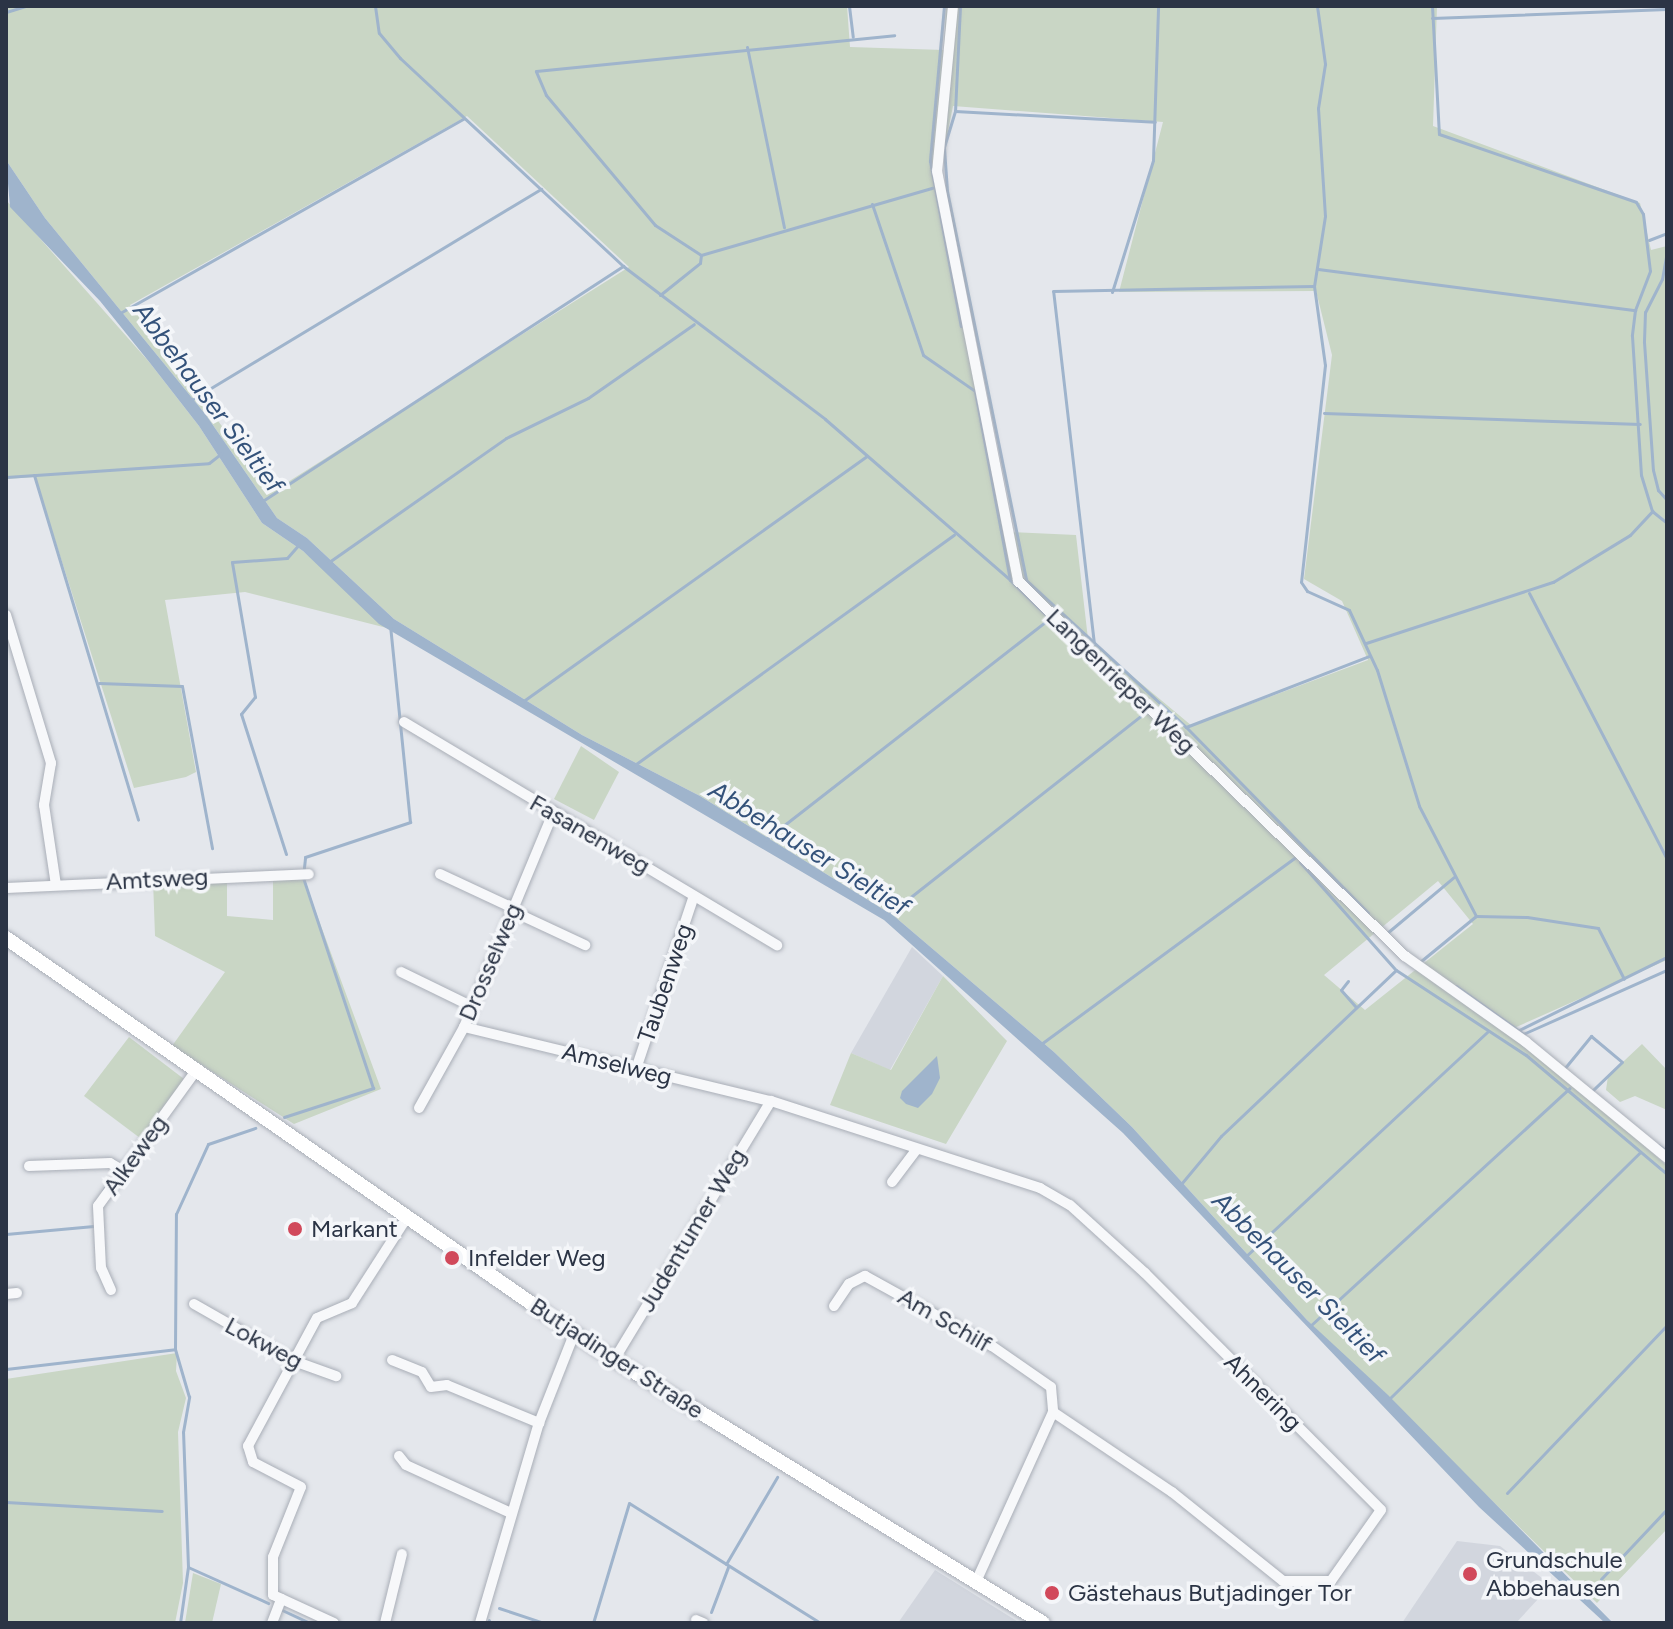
<!DOCTYPE html>
<meta charset="utf-8">
<style>
body{margin:0}
#map{position:relative;width:1673px;height:1629px;overflow:hidden;background:#e4e7ec;font-family:Figtree,sans-serif}
div>[style]{position:absolute}
[style*='--x']{left:calc(var(--x)*1px);top:calc(var(--y)*1px);width:calc(var(--w)*1px);rotate:calc(var(--a)*1deg)}
.built>*{inset:0;background:#d2d6de}
.green>*{inset:0;background:#c9d6c5}
.water>*{inset:0;background:#9fb4cc}
.stream>*{height:3px;margin:-1.5px;padding:0 1.5px;transform-origin:1.5px;border-radius:1.5px;background:#9fb4cc}
.roads{filter:drop-shadow(0 0 2px #a9aeb7) drop-shadow(0 0 2px #a9aeb7)}
.street>*{height:10px;margin:-5px;padding:0 5px;transform-origin:5px;border-radius:5px;background:#f7f8fa}
.secondary>*{height:14px;margin:-7px;padding:0 7px;transform-origin:7px;border-radius:7px;background:#fff}
.dots>*{width:22px;height:22px;translate:-50% -50%;box-sizing:border-box;border:4px solid #f4f6f9;border-radius:50%}
span{translate:-50% -50%;white-space:nowrap;text-align:center;line-height:1.15;-webkit-text-stroke:7px #f4f6f9;paint-order:stroke}
.street-label{font-size:24px;color:#2b3445}
.poi-label{font-size:24px;color:#2b3445}
.left{translate:0 -50%;text-align:left}
.water-label{font-size:26px;color:#34527a;font-style:italic}
.frame{position:absolute;inset:0;border:8px solid #2b3445;pointer-events:none}
</style>
<div id="map">
<div class="built">
<i style="clip-path:polygon(912px 947px,943px 976px,890px 1070px,851px 1053px)"></i>
<i style="clip-path:polygon(1457px 1541px,1500px 1546px,1551px 1585px,1516px 1623px,1402px 1623px)"></i>
<i style="clip-path:polygon(935px 1570px,1020px 1623px,898px 1623px)"></i>
</div>
<div class="green">
<i style="clip-path:polygon(evenodd,6px 6px,847px 6px,850px 47px,944px 50px,946px 6px,1437px 6px,1433px 126px,1640px 203px,1651px 250px,1667px 246px,1667px 960px,1514px 1028px,1667px 1166px,1667px 1529px,1597px 1603px,1307px 1320px,1132px 1127px,1054px 1052px,894px 916px,700px 796px,582px 735px,394px 619px,307px 538px,277px 518px,206px 415px,45px 218px,6px 160px,6px 6px,953px 106px,1163px 122px,1119px 292px,1316px 291px,1332px 355px,1304px 579px,1342px 601px,1368px 660px,1192px 726px,1088px 639px,1076px 535px,1009px 532px,936px 191px,953px 106px,6px 6px,467px 116px,629px 267px,272px 492px,130px 305px,467px 116px,6px 6px,1438px 881px,1473px 924px,1365px 1010px,1324px 975px,1438px 881px)"></i>
<i style="clip-path:polygon(6px 200px,150px 363px,199px 426px,262px 523px,303px 551px,391px 629px,245px 592px,165px 600px,196px 772px,186px 777px,134px 788px,35px 477px,6px 479px)"></i>
<i style="clip-path:polygon(581px 746px,619px 772px,594px 820px,554px 799px)"></i>
<i style="clip-path:polygon(227px 874px,227px 916px,273px 920px,273px 876px,303px 877px,381px 1089px,294px 1124px,172px 1046px,225px 972px,155px 936px,153px 880px)"></i>
<i style="clip-path:polygon(943px 976px,1007px 1041px,946px 1144px,830px 1105px,851px 1053px,891px 1070px)"></i>
<i style="clip-path:polygon(129px 1037px,184px 1079px,140px 1138px,84px 1096px)"></i>
<i style="clip-path:polygon(1642px 1044px,1667px 1070px,1667px 1110px,1635px 1096px,1620px 1102px,1606px 1090px,1608px 1076px)"></i>
<i style="clip-path:polygon(177px 1353px,176px 1371px,186px 1398px,178px 1432px,183px 1583px,175px 1623px,6px 1623px,6px 1379px)"></i>
<i style="clip-path:polygon(193px 1573px,221px 1584px,212px 1623px,185px 1623px)"></i>
</div>
<div class="water">
<i style="clip-path:polygon(6px 160px,45px 218px,206px 415px,277px 518px,307px 538px,394px 619px,582px 735px,700px 796px,894px 916px,1054px 1052px,1132px 1127px,1307px 1320px,1388px 1395px,1613px 1623px,1605px 1623px,1479px 1507px,1123px 1133px,884px 920px,379px 624px,303px 551px,262px 523px,199px 426px,150px 363px,100px 301px,10px 207px)"></i>
<i style="clip-path:polygon(937px 1056px,940px 1078px,932px 1094px,918px 1108px,906px 1104px,900px 1098px,902px 1091px)"></i>
</div>
<div class="stream">
<i style="--x:375;--y:6;--w:27;--a:82"></i>
<i style="--x:379;--y:33;--w:33;--a:50"></i>
<i style="--x:400;--y:58;--w:305;--a:43"></i>
<i style="--x:623;--y:266;--w:253;--a:37.1"></i>
<i style="--x:825;--y:419;--w:245;--a:41"></i>
<i style="--x:1010;--y:580;--w:117;--a:44"></i>
<i style="--x:849;--y:6;--w:31;--a:83"></i>
<i style="--x:944;--y:6;--w:156;--a:95.2"></i>
<i style="--x:930;--y:161;--w:168;--a:79.4"></i>
<i style="--x:960;--y:6;--w:105;--a:92.7"></i>
<i style="--x:955;--y:111;--w:39;--a:107"></i>
<i style="--x:944;--y:148;--w:43;--a:86"></i>
<i style="--x:947;--y:191;--w:397;--a:78.5"></i>
<i style="--x:1026;--y:580;--w:217;--a:42.6"></i>
<i style="--x:1186;--y:727;--w:260;--a:45.6"></i>
<i style="--x:1317;--y:6;--w:59;--a:82.1"></i>
<i style="--x:1325;--y:64;--w:45;--a:99"></i>
<i style="--x:1318;--y:108;--w:108;--a:86.3"></i>
<i style="--x:1325;--y:216;--w:71;--a:98.9"></i>
<i style="--x:1314;--y:286;--w:80;--a:82.1"></i>
<i style="--x:1325;--y:365;--w:218;--a:96.3"></i>
<i style="--x:1301;--y:582;--w:11;--a:56"></i>
<i style="--x:1307;--y:591;--w:46;--a:24.3"></i>
<i style="--x:1349;--y:610;--w:66;--a:65"></i>
<i style="--x:1377;--y:670;--w:142;--a:72.8"></i>
<i style="--x:1419;--y:806;--w:124;--a:62.6"></i>
<i style="--x:1432;--y:6;--w:128;--a:86.9"></i>
<i style="--x:1439;--y:134;--w:208;--a:19"></i>
<i style="--x:1636;--y:202;--w:14;--a:60"></i>
<i style="--x:1643;--y:214;--w:57;--a:83"></i>
<i style="--x:1650;--y:271;--w:42;--a:111"></i>
<i style="--x:1635;--y:310;--w:26;--a:97"></i>
<i style="--x:1632;--y:336;--w:139;--a:86.3"></i>
<i style="--x:1641;--y:475;--w:38;--a:73"></i>
<i style="--x:1652;--y:511;--w:19;--a:39"></i>
<i style="--x:6;--y:12;--w:21;--a:-17"></i>
<i style="--x:1432;--y:18;--w:235;--a:-2.2"></i>
<i style="--x:747;--y:47;--w:184;--a:78.4"></i>
<i style="--x:955;--y:111;--w:200;--a:3.1"></i>
<i style="--x:872;--y:204;--w:159;--a:71.3"></i>
<i style="--x:923;--y:355;--w:63;--a:34.7"></i>
<i style="--x:975;--y:391;--w:192;--a:79.5"></i>
<i style="--x:1649;--y:240;--w:19;--a:-21"></i>
<i style="--x:1667;--y:251;--w:28;--a:100"></i>
<i style="--x:1662;--y:279;--w:37;--a:117"></i>
<i style="--x:1645;--y:312;--w:30;--a:92"></i>
<i style="--x:1644;--y:342;--w:128;--a:86"></i>
<i style="--x:1653;--y:470;--w:21;--a:76"></i>
<i style="--x:1658;--y:490;--w:13;--a:48"></i>
<i style="--x:701;--y:255;--w:55;--a:-146.9"></i>
<i style="--x:655;--y:225;--w:170;--a:-130"></i>
<i style="--x:546;--y:95;--w:26;--a:-113"></i>
<i style="--x:536;--y:71;--w:360;--a:-5.7"></i>
<i style="--x:1318;--y:269;--w:320;--a:7.4"></i>
<i style="--x:1112;--y:292;--w:138;--a:-72.7"></i>
<i style="--x:1153;--y:160;--w:154;--a:-88.1"></i>
<i style="--x:660;--y:295;--w:51;--a:-38.7"></i>
<i style="--x:700;--y:263;--w:8;--a:-83"></i>
<i style="--x:701;--y:255;--w:241;--a:-16.2"></i>
<i style="--x:120;--y:313;--w:395;--a:-29.5"></i>
<i style="--x:191;--y:400;--w:409;--a:-31.1"></i>
<i style="--x:1324;--y:413;--w:316;--a:2"></i>
<i style="--x:34;--y:475;--w:360;--a:73.2"></i>
<i style="--x:6;--y:477;--w:203;--a:-3.9"></i>
<i style="--x:209;--y:463;--w:16;--a:-38"></i>
<i style="--x:264;--y:500;--w:429;--a:-33.1"></i>
<i style="--x:329;--y:562;--w:216;--a:-35"></i>
<i style="--x:506;--y:438;--w:91;--a:-26"></i>
<i style="--x:588;--y:398;--w:129;--a:-34.9"></i>
<i style="--x:1529;--y:593;--w:300;--a:62.6"></i>
<i style="--x:1366;--y:643;--w:197;--a:-18.1"></i>
<i style="--x:1553;--y:582;--w:90;--a:-31.4"></i>
<i style="--x:1630;--y:535;--w:33;--a:-47"></i>
<i style="--x:1094;--y:644;--w:355;--a:-96.6"></i>
<i style="--x:1053;--y:291;--w:261;--a:-1.1"></i>
<i style="--x:99;--y:683;--w:83;--a:2.1"></i>
<i style="--x:182;--y:686;--w:165;--a:79.5"></i>
<i style="--x:522;--y:702;--w:424;--a:-35.5"></i>
<i style="--x:1186;--y:727;--w:196;--a:-21.2"></i>
<i style="--x:636;--y:764;--w:392;--a:-35.8"></i>
<i style="--x:765;--y:840;--w:360;--a:-37.9"></i>
<i style="--x:286;--y:854;--w:147;--a:-107.8"></i>
<i style="--x:241;--y:714;--w:22;--a:-51"></i>
<i style="--x:255;--y:697;--w:137;--a:-99.7"></i>
<i style="--x:232;--y:562;--w:55;--a:-4.2"></i>
<i style="--x:287;--y:558;--w:18;--a:-49"></i>
<i style="--x:1300;--y:862;--w:144;--a:48.4"></i>
<i style="--x:889;--y:914;--w:328;--a:-38.2"></i>
<i style="--x:1387;--y:933;--w:87;--a:-39.9"></i>
<i style="--x:1421;--y:961;--w:71;--a:-39.3"></i>
<i style="--x:1476;--y:916;--w:51;--a:1.1"></i>
<i style="--x:1527;--y:917;--w:72;--a:8.8"></i>
<i style="--x:1598;--y:928;--w:57;--a:63"></i>
<i style="--x:1348;--y:981;--w:11;--a:128"></i>
<i style="--x:1341;--y:990;--w:23;--a:49"></i>
<i style="--x:1456;--y:986;--w:81;--a:35.5"></i>
<i style="--x:1519;--y:1030;--w:165;--a:-26.3"></i>
<i style="--x:1523;--y:1034;--w:158;--a:-24"></i>
<i style="--x:1041;--y:1044;--w:316;--a:-36.3"></i>
<i style="--x:1564;--y:1069;--w:43;--a:-50.7"></i>
<i style="--x:1591;--y:1036;--w:40;--a:40"></i>
<i style="--x:1622;--y:1062;--w:42;--a:136"></i>
<i style="--x:284;--y:1117;--w:94;--a:-18"></i>
<i style="--x:373;--y:1088;--w:222;--a:-108.4"></i>
<i style="--x:303;--y:877;--w:20;--a:-84"></i>
<i style="--x:305;--y:857;--w:111;--a:-18.4"></i>
<i style="--x:410;--y:822;--w:198;--a:-95.8"></i>
<i style="--x:1658;--y:1145;--w:11;--a:34"></i>
<i style="--x:1181;--y:1184;--w:62;--a:-50.2"></i>
<i style="--x:1221;--y:1136;--w:241;--a:-43.5"></i>
<i style="--x:1396;--y:970;--w:155;--a:33.2"></i>
<i style="--x:1526;--y:1055;--w:185;--a:40.2"></i>
<i style="--x:103;--y:1191;--w:12;--a:-59"></i>
<i style="--x:6;--y:1234;--w:88;--a:-5.2"></i>
<i style="--x:1245;--y:1257;--w:332;--a:-42.9"></i>
<i style="--x:1310;--y:1326;--w:352;--a:-42.5"></i>
<i style="--x:6;--y:1369;--w:170;--a:-6.7"></i>
<i style="--x:1389;--y:1399;--w:352;--a:-44.5"></i>
<i style="--x:1507;--y:1493;--w:232;--a:-46.4"></i>
<i style="--x:6;--y:1502;--w:156;--a:3.3"></i>
<i style="--x:726;--y:1564;--w:101;--a:-59.6"></i>
<i style="--x:188;--y:1567;--w:88;--a:24.2"></i>
<i style="--x:1601;--y:1579;--w:96;--a:-46.7"></i>
<i style="--x:1584;--y:1597;--w:11;--a:-45"></i>
<i style="--x:499;--y:1608;--w:47;--a:18.4"></i>
<i style="--x:282;--y:1610;--w:31;--a:25"></i>
<i style="--x:711;--y:1612;--w:48;--a:-69.3"></i>
<i style="--x:180;--y:1623;--w:57;--a:-81.9"></i>
<i style="--x:188;--y:1567;--w:135;--a:-92.1"></i>
<i style="--x:183;--y:1432;--w:36;--a:-80"></i>
<i style="--x:189;--y:1397;--w:50;--a:-106.3"></i>
<i style="--x:175;--y:1349;--w:135;--a:-89.6"></i>
<i style="--x:176;--y:1214;--w:77;--a:-65.4"></i>
<i style="--x:208;--y:1144;--w:50;--a:-18.8"></i>
<i style="--x:488;--y:1623;--w:3;--a:-72"></i>
<i style="--x:593;--y:1623;--w:125;--a:-73.3"></i>
<i style="--x:629;--y:1503;--w:226;--a:32.1"></i>
</div>
<div class="roads">
<div class="street">
<i style="--x:953;--y:6;--w:166;--a:95.5"></i>
<i style="--x:937;--y:171;--w:418;--a:78.8"></i>
<i style="--x:1018;--y:581;--w:539;--a:44.1"></i>
<i style="--x:1405;--y:956;--w:148;--a:35.4"></i>
<i style="--x:1526;--y:1042;--w:183;--a:39.4"></i>
<i style="--x:6;--y:615;--w:155;--a:73.1"></i>
<i style="--x:51;--y:763;--w:43;--a:99.5"></i>
<i style="--x:44;--y:805;--w:81;--a:81.5"></i>
<i style="--x:404;--y:722;--w:435;--a:30.9"></i>
<i style="--x:440;--y:874;--w:81;--a:25"></i>
<i style="--x:6;--y:888;--w:303;--a:-2.6"></i>
<i style="--x:512;--y:911;--w:81;--a:25"></i>
<i style="--x:401;--y:972;--w:76;--a:25.9"></i>
<i style="--x:464;--y:1027;--w:316;--a:13.6"></i>
<i style="--x:771;--y:1101;--w:283;--a:17.9"></i>
<i style="--x:1040;--y:1188;--w:34;--a:30"></i>
<i style="--x:1070;--y:1205;--w:101;--a:42.2"></i>
<i style="--x:1145;--y:1273;--w:334;--a:45.1"></i>
<i style="--x:1381;--y:1510;--w:87;--a:125.2"></i>
<i style="--x:1331;--y:1581;--w:48;--a:180"></i>
<i style="--x:1283;--y:1581;--w:142;--a:-141.3"></i>
<i style="--x:1172;--y:1492;--w:143;--a:-146.1"></i>
<i style="--x:636;--y:1069;--w:182;--a:-71.5"></i>
<i style="--x:419;--y:1108;--w:93;--a:-60.9"></i>
<i style="--x:464;--y:1027;--w:232;--a:-67.4"></i>
<i style="--x:29;--y:1166;--w:81;--a:-2.1"></i>
<i style="--x:110;--y:1163;--w:14;--a:30"></i>
<i style="--x:892;--y:1182;--w:41;--a:-52.9"></i>
<i style="--x:111;--y:1290;--w:24;--a:-114"></i>
<i style="--x:101;--y:1268;--w:62;--a:-92.8"></i>
<i style="--x:98;--y:1206;--w:165;--a:-54.1"></i>
<i style="--x:6;--y:1294;--w:11;--a:-5"></i>
<i style="--x:194;--y:1304;--w:115;--a:29.7"></i>
<i style="--x:294;--y:1361;--w:45;--a:19.7"></i>
<i style="--x:834;--y:1306;--w:27;--a:-56"></i>
<i style="--x:849;--y:1284;--w:18;--a:-27"></i>
<i style="--x:865;--y:1276;--w:145;--a:28.9"></i>
<i style="--x:992;--y:1346;--w:72;--a:34.8"></i>
<i style="--x:1051;--y:1387;--w:25;--a:85"></i>
<i style="--x:1053;--y:1412;--w:187;--a:114.4"></i>
<i style="--x:392;--y:1360;--w:32;--a:22"></i>
<i style="--x:422;--y:1372;--w:17;--a:59"></i>
<i style="--x:431;--y:1387;--w:16;--a:-7"></i>
<i style="--x:447;--y:1385;--w:100;--a:22.4"></i>
<i style="--x:614;--y:1360;--w:303;--a:-58.8"></i>
<i style="--x:399;--y:1456;--w:11;--a:52"></i>
<i style="--x:406;--y:1465;--w:115;--a:24.6"></i>
<i style="--x:696;--y:1620;--w:8;--a:23"></i>
<i style="--x:272;--y:1623;--w:26;--a:-69"></i>
<i style="--x:334;--y:1623;--w:67;--a:-155.3"></i>
<i style="--x:273;--y:1595;--w:38;--a:-90"></i>
<i style="--x:273;--y:1557;--w:75;--a:-68.2"></i>
<i style="--x:301;--y:1487;--w:54;--a:-152.5"></i>
<i style="--x:253;--y:1462;--w:17;--a:-107"></i>
<i style="--x:248;--y:1446;--w:145;--a:-61.7"></i>
<i style="--x:317;--y:1318;--w:38;--a:-23"></i>
<i style="--x:352;--y:1303;--w:100;--a:-57.3"></i>
<i style="--x:385;--y:1623;--w:71;--a:-76.2"></i>
<i style="--x:480;--y:1623;--w:209;--a:-73.6"></i>
<i style="--x:539;--y:1423;--w:96;--a:-68.5"></i>
</div>
<div class="secondary">
<i style="--x:6;--y:938;--w:716;--a:34.82"></i>
<i style="--x:594;--y:1347;--w:527;--a:31.58"></i>
</div>
</div>
<div class="dots">
<i style="left:295px;top:1229px;background:#d1495b"></i>
<i style="left:452px;top:1258px;background:#d1495b"></i>
<i style="left:1470px;top:1574px;background:#d1495b"></i>
<i style="left:1052px;top:1593px;background:#d1495b"></i>
</div>
<div class="street-label">
<span style="left:1121px;top:681px;rotate:44deg">Langenrieper Weg</span>
<span style="left:590px;top:834px;rotate:30deg">Fasanenweg</span>
<span style="left:157px;top:879px;rotate:-3deg">Amtsweg</span>
<span style="left:490px;top:962px;rotate:-67deg">Drosselweg</span>
<span style="left:665px;top:983px;rotate:-71deg">Taubenweg</span>
<span style="left:617px;top:1064px;rotate:14deg">Amselweg</span>
<span style="left:135px;top:1155px;rotate:-54deg">Alkeweg</span>
<span style="left:692px;top:1230px;rotate:-59deg">Judentumer Weg</span>
<span style="left:945px;top:1320px;rotate:30deg">Am Schilf</span>
<span style="left:264px;top:1343px;rotate:28deg">Lokweg</span>
<span style="left:617px;top:1358px;rotate:33deg">Butjadinger Straße</span>
<span style="left:1263px;top:1392px;rotate:45deg">Ahnering</span>
</div>
<div class="poi-label">
<span class="left" style="left:311px;top:1229px">Markant</span>
<span class="left" style="left:468px;top:1258px">Infelder Weg</span>
<span class="left" style="left:1486px;top:1574px">Grundschule<br>Abbehausen</span>
<span class="left" style="left:1068px;top:1593px">Gästehaus Butjadinger Tor</span>
</div>
<div class="water-label">
<span style="left:208px;top:398px;rotate:53deg">Abbehauser Sieltief</span>
<span style="left:809px;top:849px;rotate:32deg">Abbehauser Sieltief</span>
<span style="left:1298px;top:1278px;rotate:45deg">Abbehauser Sieltief</span>
</div>
<div class="frame"></div>
</div>
